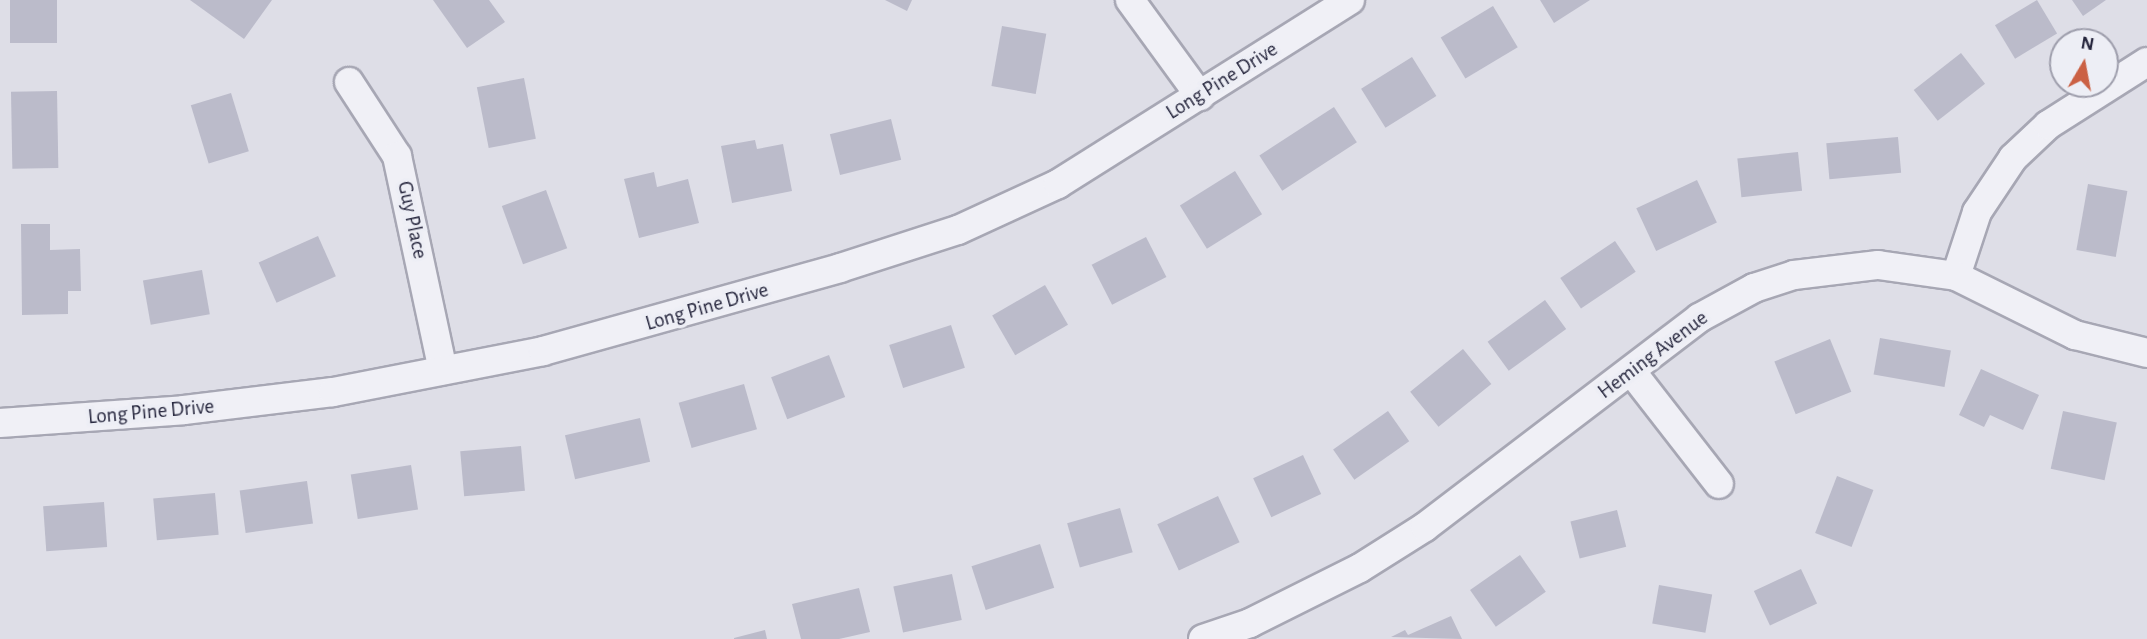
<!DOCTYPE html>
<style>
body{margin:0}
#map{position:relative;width:2147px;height:639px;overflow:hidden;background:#dedee7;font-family:"Alegreya Sans",sans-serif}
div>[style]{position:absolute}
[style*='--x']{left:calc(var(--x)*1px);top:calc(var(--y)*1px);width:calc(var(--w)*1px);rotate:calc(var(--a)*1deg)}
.building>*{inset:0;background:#bbbbca;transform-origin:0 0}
.roads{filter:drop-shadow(2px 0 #a7a7b4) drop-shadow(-2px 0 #a7a7b4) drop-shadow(0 2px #a7a7b4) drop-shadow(0 -2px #a7a7b4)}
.minor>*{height:28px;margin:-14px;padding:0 14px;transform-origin:14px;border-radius:14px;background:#f0f0f6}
span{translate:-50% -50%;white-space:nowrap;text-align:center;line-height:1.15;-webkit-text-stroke:7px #edeef5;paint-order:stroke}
.street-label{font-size:21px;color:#27273e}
.north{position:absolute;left:2049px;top:28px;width:70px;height:70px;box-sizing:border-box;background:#edeef5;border:2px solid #9e9eac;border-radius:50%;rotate:10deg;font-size:19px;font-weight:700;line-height:28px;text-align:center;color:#27273e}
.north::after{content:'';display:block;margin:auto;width:24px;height:32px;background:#cb6144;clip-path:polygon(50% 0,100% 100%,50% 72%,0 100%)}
</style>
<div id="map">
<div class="building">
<div style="left:10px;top:0;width:47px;height:43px"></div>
<div style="clip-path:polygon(190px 0,272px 0,244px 39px)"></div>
<div style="clip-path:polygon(433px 0,489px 0,505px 22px,467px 48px)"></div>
<div style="clip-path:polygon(885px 0,912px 0,907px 11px)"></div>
<div style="clip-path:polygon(1540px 0,1590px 0,1554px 23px)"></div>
<div style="left:2037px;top:0;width:39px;height:49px;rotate:59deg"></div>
<div style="clip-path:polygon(2072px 0,2106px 0,2083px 16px)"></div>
<div style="left:1493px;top:6px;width:48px;height:61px;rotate:59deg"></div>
<div style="left:1002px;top:26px;width:45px;height:61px;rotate:10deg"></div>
<div style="left:1961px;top:53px;width:39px;height:60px;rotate:52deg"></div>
<div style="left:1412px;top:57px;width:46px;height:60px;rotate:58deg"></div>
<div style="left:524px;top:78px;width:62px;height:48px;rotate:79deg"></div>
<div style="left:57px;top:91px;width:77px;height:46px;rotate:89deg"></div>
<div style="left:231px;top:93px;width:61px;height:42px;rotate:73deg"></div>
<div style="left:1334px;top:107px;width:42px;height:89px;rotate:57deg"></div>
<div style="left:891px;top:119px;width:42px;height:63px;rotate:76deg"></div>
<div style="left:1898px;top:137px;width:36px;height:72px;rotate:85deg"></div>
<div style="clip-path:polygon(755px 140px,757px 149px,783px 144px,792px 191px,732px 203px,721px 146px)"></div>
<div style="left:1798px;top:152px;width:39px;height:61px;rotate:84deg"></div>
<div style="left:1235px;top:171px;width:51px;height:65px;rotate:58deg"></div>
<div style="clip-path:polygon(654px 172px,657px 187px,688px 179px,699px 223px,639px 238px,624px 179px)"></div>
<div style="left:1697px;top:180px;width:47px;height:67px;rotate:65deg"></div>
<div style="left:2088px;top:184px;width:40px;height:67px;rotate:10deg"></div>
<div style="left:546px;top:190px;width:62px;height:47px;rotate:70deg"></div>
<div style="clip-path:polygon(21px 224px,50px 224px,50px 250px,80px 249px,81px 291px,68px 291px,68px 314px,22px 315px)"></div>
<div style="left:318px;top:236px;width:44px;height:65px;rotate:66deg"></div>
<div style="left:1146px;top:237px;width:45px;height:61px;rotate:63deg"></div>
<div style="left:1615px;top:241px;width:37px;height:66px;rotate:56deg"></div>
<div style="left:202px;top:270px;width:45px;height:60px;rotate:80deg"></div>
<div style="left:1045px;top:285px;width:46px;height:61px;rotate:60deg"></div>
<div style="left:1545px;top:300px;width:36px;height:71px;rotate:54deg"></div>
<div style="left:951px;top:325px;width:45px;height:65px;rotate:72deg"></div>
<div style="left:1880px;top:338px;width:72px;height:37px;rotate:10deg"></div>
<div style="left:1830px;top:339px;width:57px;height:60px;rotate:68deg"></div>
<div style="left:1463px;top:349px;width:45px;height:68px;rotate:51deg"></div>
<div style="left:829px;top:355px;width:45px;height:62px;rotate:69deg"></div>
<div style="clip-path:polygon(1981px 369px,2039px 395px,2023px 430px,1990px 415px,1984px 427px,1959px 415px)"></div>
<div style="left:744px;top:384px;width:47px;height:68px;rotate:74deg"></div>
<div style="left:1388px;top:411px;width:37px;height:67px;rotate:55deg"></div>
<div style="left:2063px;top:411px;width:55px;height:59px;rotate:12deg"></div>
<div style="left:640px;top:418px;width:45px;height:77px;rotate:77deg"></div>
<div style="left:521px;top:446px;width:45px;height:61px;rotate:85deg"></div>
<div style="left:1303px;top:455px;width:43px;height:55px;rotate:65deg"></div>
<div style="left:411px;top:465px;width:45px;height:61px;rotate:81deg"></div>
<div style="left:1837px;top:476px;width:39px;height:61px;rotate:21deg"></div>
<div style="left:307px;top:481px;width:43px;height:68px;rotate:82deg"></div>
<div style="left:215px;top:493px;width:42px;height:62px;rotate:85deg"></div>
<div style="left:1218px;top:496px;width:51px;height:67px;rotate:65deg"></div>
<div style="left:104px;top:502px;width:45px;height:61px;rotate:86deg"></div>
<div style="left:1120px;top:508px;width:46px;height:55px;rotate:74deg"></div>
<div style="left:1617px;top:510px;width:38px;height:48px;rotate:76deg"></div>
<div style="left:1040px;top:544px;width:46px;height:72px;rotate:72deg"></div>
<div style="left:1520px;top:555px;width:45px;height:61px;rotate:55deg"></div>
<div style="left:1801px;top:569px;width:38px;height:52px;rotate:65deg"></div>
<div style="left:952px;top:574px;width:47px;height:60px;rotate:78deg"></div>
<div style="left:1659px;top:585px;width:54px;height:39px;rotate:10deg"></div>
<div style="clip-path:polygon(859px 588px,870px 632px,839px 639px,801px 639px,792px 604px)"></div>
<div style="clip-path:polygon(1451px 616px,1462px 639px,1391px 637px,1405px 630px,1408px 635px)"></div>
<div style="clip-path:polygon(765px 630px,767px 639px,734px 639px,734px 638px)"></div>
</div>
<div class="roads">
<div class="minor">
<div style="--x:1130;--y:0;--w:119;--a:53.9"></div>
<div style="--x:349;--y:82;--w:88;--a:57"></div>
<div style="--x:397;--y:156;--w:219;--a:77.9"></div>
<div style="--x:1956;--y:276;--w:67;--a:-71.8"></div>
<div style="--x:1977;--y:212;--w:65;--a:-56.3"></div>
<div style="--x:2013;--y:158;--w:48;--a:-43.3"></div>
<div style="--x:2048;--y:125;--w:117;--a:-32.5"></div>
<div style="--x:1631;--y:371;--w:143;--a:52.1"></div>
<div style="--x:0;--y:423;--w:184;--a:-4"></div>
<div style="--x:184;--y:410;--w:150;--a:-6.9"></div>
<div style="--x:333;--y:392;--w:214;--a:-11"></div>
<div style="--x:543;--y:351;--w:308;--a:-15.6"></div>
<div style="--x:840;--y:268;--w:124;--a:-17.9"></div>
<div style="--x:958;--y:230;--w:110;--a:-24.7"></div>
<div style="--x:1058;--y:184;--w:345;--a:-32.2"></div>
<div style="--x:1203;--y:639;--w:50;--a:-18.8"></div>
<div style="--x:1250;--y:623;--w:123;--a:-26.6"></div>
<div style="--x:1360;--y:568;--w:77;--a:-32.2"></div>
<div style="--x:1425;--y:527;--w:345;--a:-37.3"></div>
<div style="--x:1699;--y:318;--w:63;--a:-28.6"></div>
<div style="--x:1754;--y:288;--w:42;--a:-18"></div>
<div style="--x:1794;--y:275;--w:85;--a:-6.8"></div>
<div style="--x:1878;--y:265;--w:79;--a:8"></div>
<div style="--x:1956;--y:276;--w:133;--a:26.4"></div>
<div style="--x:2075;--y:335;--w:74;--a:14"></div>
</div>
</div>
<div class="street-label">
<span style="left:1222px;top:81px;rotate:-32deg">Long Pine Drive</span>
<span style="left:412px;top:220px;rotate:78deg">Guy Place</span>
<span style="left:707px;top:307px;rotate:-16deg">Long Pine Drive</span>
<span style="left:1653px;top:355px;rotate:-37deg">Heming Avenue</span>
<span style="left:151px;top:412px;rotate:-5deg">Long Pine Drive</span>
</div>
<div class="north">N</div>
</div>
